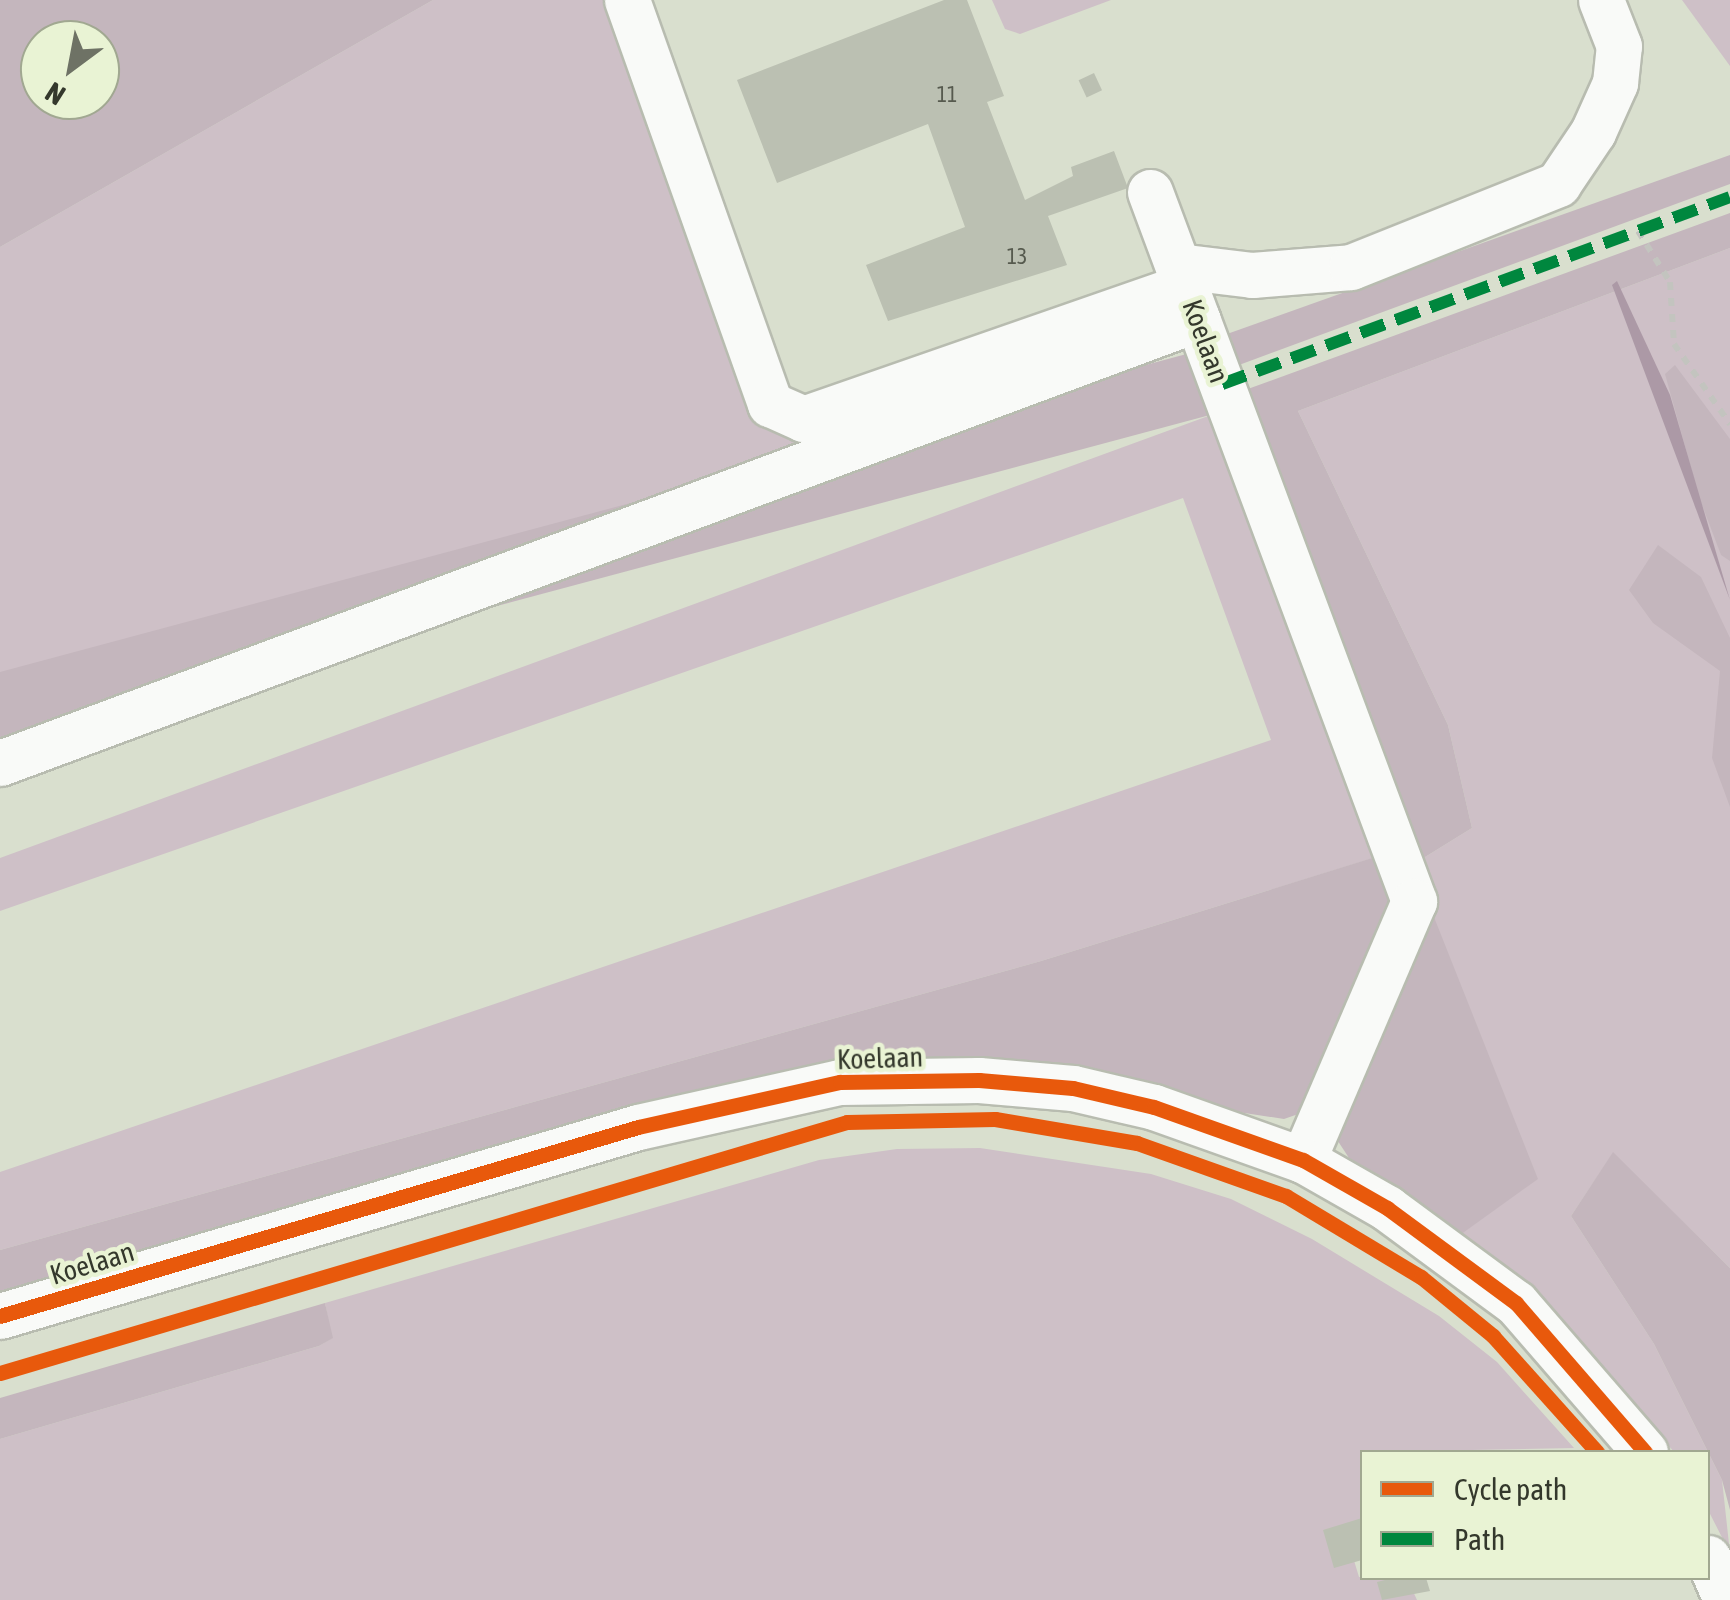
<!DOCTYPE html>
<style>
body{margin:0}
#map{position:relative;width:1730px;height:1600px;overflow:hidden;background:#d9dfce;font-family:"Asap Condensed",sans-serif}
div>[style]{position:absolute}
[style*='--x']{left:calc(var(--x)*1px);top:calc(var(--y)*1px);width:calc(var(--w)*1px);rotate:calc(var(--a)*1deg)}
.green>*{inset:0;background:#cec0c7}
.forest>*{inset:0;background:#c4b6bd;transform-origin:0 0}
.water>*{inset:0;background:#ac99a6}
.building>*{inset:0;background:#bbc0b2;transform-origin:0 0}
.path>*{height:6px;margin-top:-3px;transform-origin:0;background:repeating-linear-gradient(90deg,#c3c4bf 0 8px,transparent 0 16px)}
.roads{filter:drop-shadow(2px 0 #b8bcb0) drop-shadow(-2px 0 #b8bcb0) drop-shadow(0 2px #b8bcb0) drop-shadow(0 -2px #b8bcb0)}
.minor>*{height:45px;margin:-22.5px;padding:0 22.5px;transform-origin:22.5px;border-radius:22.5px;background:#f9faf8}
.quiet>*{height:12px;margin-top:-6px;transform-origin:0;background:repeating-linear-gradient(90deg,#00873e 0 25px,transparent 0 37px)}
.cycleway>*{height:15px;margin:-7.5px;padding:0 7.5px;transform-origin:7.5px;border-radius:7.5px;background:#e8590c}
span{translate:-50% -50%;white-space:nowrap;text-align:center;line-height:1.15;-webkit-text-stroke:9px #e9f3d4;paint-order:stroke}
.number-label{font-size:22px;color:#565a4e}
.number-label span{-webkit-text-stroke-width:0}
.street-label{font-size:28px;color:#34382c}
.legend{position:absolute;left:1360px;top:1450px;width:350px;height:130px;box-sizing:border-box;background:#e9f3d4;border:2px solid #a1a891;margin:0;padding:12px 18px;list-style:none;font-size:30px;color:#34382c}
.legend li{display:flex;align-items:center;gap:20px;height:50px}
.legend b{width:50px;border:2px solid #a1a891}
.north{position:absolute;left:20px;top:20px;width:100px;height:100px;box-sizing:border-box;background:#e9f3d4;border:2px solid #a1a891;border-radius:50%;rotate:212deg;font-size:28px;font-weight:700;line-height:40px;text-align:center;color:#34382c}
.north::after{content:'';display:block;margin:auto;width:35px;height:45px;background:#6e7265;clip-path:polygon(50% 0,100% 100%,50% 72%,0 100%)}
</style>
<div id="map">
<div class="green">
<div style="clip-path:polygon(433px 0,641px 0,798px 444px,0 736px,0 247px)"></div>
<div style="clip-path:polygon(992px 0,1111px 0,1020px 34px,1005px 29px)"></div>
<div style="clip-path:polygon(1682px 0,1730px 0,1730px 66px)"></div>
<div style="clip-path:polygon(1730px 248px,1730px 1268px,1613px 1153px,1571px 1216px,1654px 1344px,1722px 1480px,1730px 1553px,1708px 1510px,1708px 1452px,1674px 1452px,1587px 1348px,1460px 1235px,1428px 902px,1417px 862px,1472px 828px,1448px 725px,1298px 411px)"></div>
<div style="clip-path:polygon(1211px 415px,1386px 854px,1041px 961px,0 1250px,0 1172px,1271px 740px,1183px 498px,0 911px,0 858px)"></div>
<div style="clip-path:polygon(980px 1148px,1151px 1174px,1231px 1199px,1312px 1239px,1439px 1316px,1497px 1362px,1574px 1448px,1362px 1452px,1362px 1539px,1349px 1544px,1359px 1577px,1407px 1578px,1417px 1600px,0 1600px,0 1439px,319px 1346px,332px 1338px,325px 1303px,819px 1160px,897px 1149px)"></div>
</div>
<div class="forest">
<div style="clip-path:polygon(evenodd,0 0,433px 0,0 247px,0 0,40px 40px,100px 40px,100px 100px,40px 100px,40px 40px)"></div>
<div style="clip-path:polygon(1730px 155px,1730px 184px,1239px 365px,1227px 334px)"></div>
<div style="clip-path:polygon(1730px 213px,1730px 248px,1298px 411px,1448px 725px,1472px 828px,1417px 862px,1245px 390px)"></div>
<div style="left:1194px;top:352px;width:65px;height:1274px;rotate:75deg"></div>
<div style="clip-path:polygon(1675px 365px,1730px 439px,1730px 561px,1721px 555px,1699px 497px,1665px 374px)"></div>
<div style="clip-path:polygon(1658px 545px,1701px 577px,1730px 638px,1730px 807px,1712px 758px,1720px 671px,1653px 623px,1629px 590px)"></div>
<div style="clip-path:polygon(1385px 854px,1399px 893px,1304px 1112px,1284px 1119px,953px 1068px,0 1301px,0 1250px,1041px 961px)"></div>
<div style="clip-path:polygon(1428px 902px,1538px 1179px,1460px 1235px,1349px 1158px,1332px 1132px)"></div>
<div style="clip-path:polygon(1613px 1152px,1730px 1268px,1730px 1510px,1722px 1480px,1654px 1344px,1571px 1216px)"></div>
<div style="clip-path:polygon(325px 1303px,333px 1338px,319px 1346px,0 1439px,0 1398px)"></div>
</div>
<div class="water">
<div style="clip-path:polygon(1617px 281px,1670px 395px,1730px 600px,1612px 285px)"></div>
</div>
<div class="building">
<div style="clip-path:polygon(944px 0,967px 0,1004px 96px,987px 102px,1025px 200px,1073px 176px,1071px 167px,1114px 151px,1128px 188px,1048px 216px,1067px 265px,888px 321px,866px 265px,965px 227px,928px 124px,777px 183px,737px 80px)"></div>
<div style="left:1094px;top:73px;width:19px;height:17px;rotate:65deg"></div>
<div style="clip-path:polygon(1362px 1518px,1362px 1560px,1334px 1568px,1323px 1530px)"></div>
<div style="clip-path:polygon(1393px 1578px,1426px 1578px,1430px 1591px,1382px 1600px,1377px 1582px)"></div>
</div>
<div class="path">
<div style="--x:1638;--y:231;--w:60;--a:57.9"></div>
<div style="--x:1670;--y:282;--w:62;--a:86.3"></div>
<div style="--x:1674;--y:344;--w:98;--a:55"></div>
</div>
<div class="roads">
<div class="minor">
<div style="--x:627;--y:0;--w:429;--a:70.5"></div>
<div style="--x:770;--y:404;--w:36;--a:24"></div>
<div style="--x:803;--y:419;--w:404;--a:-19.2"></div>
<div style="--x:1150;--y:192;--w:757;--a:69.58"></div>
<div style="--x:1414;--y:901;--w:282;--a:113.2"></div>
<div style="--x:1178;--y:266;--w:75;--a:6.9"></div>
<div style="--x:1252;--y:275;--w:99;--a:-4.6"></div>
<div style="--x:1351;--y:267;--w:223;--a:-21.8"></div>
<div style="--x:1558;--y:184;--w:63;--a:-56.1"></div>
<div style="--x:1593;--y:132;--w:54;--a:-65.8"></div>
<div style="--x:1615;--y:83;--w:37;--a:-84"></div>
<div style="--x:1619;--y:46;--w:49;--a:-111.4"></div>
<div style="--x:0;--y:763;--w:1277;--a:-20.35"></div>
<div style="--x:0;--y:1316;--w:665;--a:-16.5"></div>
<div style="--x:638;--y:1127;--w:207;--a:-12.6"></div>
<div style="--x:840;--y:1082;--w:139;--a:-0.8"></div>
<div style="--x:979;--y:1080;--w:94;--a:4.9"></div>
<div style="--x:1073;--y:1088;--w:83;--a:13.2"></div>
<div style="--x:1154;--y:1107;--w:158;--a:19.6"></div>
<div style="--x:1303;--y:1160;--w:97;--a:29.7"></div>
<div style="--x:1387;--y:1208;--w:160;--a:36.4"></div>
<div style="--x:1516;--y:1303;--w:197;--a:49.1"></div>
<div style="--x:1708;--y:1558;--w:46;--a:66.8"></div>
</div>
</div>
<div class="quiet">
<div style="--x:1222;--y:384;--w:541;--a:-20.21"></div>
</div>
<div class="cycleway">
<div style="--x:0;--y:1316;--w:665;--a:-16.5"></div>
<div style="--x:638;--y:1127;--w:207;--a:-12.6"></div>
<div style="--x:840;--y:1082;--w:139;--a:-0.8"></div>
<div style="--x:979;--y:1080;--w:94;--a:4.9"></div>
<div style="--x:1073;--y:1088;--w:83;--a:13.2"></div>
<div style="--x:1154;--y:1107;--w:158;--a:19.6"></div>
<div style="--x:1303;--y:1160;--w:97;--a:29.7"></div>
<div style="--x:1387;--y:1208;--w:160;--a:36.4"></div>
<div style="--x:1516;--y:1303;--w:197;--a:49.1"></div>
<div style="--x:0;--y:1373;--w:883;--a:-16.51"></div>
<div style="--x:847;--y:1122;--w:148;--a:-1.2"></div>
<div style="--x:995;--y:1119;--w:144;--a:9.6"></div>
<div style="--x:1137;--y:1143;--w:158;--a:19.6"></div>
<div style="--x:1286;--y:1196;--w:157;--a:31"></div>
<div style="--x:1421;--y:1277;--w:93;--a:39.3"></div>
<div style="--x:1493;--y:1336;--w:156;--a:48.1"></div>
</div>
<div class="number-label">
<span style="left:947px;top:95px">11</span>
<span style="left:1017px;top:257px">13</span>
</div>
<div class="street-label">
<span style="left:1206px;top:341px;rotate:70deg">Koelaan</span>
<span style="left:880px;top:1058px;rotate:-2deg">Koelaan</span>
<span style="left:92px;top:1263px;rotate:-17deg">Koelaan</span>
</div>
<ul class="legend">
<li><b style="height:12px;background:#e8590c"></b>Cycle path</li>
<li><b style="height:12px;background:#00873e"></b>Path</li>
</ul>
<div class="north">N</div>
</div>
